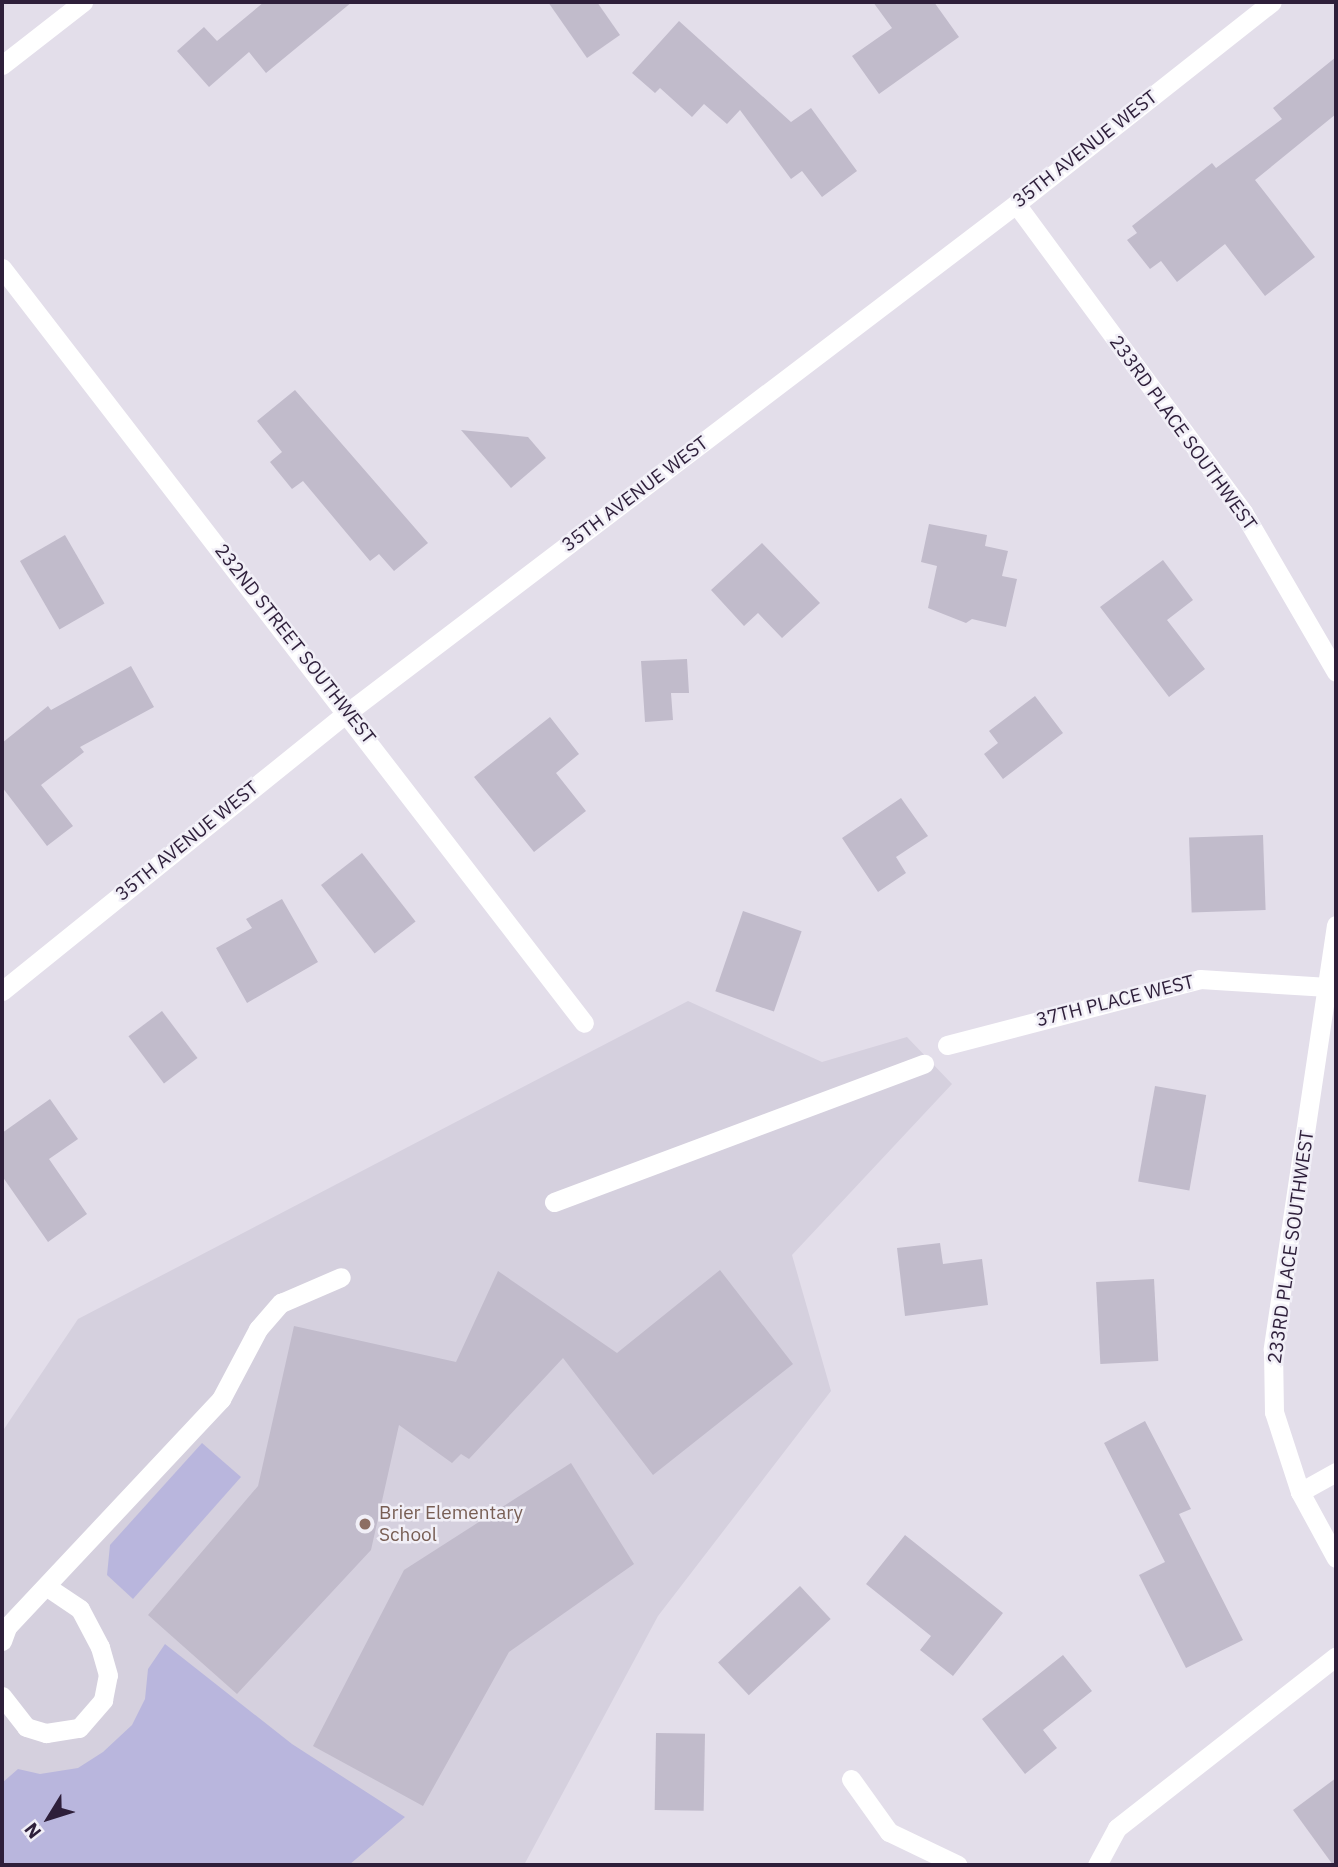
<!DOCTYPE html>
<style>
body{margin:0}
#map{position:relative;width:1338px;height:1867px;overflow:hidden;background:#e3deea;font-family:"IBM Plex Sans",sans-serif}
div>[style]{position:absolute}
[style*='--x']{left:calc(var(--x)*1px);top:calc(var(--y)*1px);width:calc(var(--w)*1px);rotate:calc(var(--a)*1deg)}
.built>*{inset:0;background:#d5d0de}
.green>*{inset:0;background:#b9b6dd}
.building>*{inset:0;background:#c1bbcb;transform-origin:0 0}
.service>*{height:19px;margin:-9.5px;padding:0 9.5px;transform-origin:9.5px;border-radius:9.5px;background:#fff}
.minor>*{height:19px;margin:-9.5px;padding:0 9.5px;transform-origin:9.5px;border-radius:9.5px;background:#fff}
.dots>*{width:19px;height:19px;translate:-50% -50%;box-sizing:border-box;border:4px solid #f1eff7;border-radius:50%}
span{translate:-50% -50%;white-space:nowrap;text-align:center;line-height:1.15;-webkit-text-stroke:5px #f1eff7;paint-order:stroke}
.street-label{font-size:19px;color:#2e1f3a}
.education-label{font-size:19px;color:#785e54}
.left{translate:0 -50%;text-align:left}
.frame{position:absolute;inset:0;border:4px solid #2e1f3a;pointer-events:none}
.north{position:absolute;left:14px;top:1783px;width:70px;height:70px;-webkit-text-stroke:5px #f1eff7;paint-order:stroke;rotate:232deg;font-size:19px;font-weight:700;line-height:28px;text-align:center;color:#2e1f3a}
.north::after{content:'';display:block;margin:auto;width:24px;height:32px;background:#2e1f3a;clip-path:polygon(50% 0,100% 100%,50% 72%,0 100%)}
</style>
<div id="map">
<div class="built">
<div style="clip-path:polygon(688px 1001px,822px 1062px,907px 1037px,952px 1084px,792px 1255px,831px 1391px,658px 1616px,524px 1865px,2px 1865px,2px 1432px,78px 1319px)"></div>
</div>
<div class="green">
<div style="clip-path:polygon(202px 1443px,241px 1477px,133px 1599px,107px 1575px,110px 1545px)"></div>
<div style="clip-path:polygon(165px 1644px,292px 1744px,405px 1817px,349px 1865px,2px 1865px,2px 1783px,18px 1769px,40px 1774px,78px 1768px,103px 1752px,132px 1725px,145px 1699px,148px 1669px)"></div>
</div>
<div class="building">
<div style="clip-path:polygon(264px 2px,352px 2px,266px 73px,249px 52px,209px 87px,177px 51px,204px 27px,217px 41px)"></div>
<div style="clip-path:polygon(548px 2px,597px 2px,620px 35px,587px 58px)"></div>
<div style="clip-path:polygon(873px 2px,934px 2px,959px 37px,879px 94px,852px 56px,892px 28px)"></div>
<div style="clip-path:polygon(679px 21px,791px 122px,811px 108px,857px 171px,822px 197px,802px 171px,791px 179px,740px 110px,727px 124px,704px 104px,692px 117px,660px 88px,655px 93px,632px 73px)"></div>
<div style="clip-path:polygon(1336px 57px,1336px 114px,1255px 180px,1315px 257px,1265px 296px,1225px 244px,1177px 282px,1161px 261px,1150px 269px,1127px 240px,1137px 233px,1132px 226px,1212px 163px,1216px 168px,1282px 119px,1273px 108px)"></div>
<div style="clip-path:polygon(295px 390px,428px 543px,394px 571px,379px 554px,370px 561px,303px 481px,292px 489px,270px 462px,282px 452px,257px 421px)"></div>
<div style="clip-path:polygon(461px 430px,528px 437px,546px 458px,511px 488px)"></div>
<div style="clip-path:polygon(929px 524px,987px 535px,985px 546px,1008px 551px,1002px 576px,1017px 579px,1006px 627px,972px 619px,966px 623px,928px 608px,937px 566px,921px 562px)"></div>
<div style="left:65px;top:535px;width:79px;height:52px;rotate:60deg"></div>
<div style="clip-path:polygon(762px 543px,820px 603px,782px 638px,758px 613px,744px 626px,711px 590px)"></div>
<div style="clip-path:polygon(1163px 560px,1193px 600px,1167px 620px,1205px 669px,1169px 697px,1100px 607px)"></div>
<div style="clip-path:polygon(687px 659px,689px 693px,671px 693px,673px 720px,645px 722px,641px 661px)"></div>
<div style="clip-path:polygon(131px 666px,154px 707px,80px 747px,84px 752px,41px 785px,73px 826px,47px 846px,2px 787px,2px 743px,48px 706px,51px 710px)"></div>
<div style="clip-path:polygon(1035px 696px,1063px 733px,1003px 779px,984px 754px,998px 743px,989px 731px)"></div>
<div style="clip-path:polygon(550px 717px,579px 754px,556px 773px,586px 811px,534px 852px,474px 777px)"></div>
<div style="clip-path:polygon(901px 798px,928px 836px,896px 857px,906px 873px,878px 892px,842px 838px)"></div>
<div style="left:1263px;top:835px;width:75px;height:74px;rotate:88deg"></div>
<div style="left:362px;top:853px;width:87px;height:52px;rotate:52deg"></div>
<div style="clip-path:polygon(282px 899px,318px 962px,247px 1003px,216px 948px,252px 928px,246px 919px)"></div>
<div style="left:743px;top:911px;width:62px;height:85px;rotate:19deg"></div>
<div style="left:162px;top:1011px;width:59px;height:42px;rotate:53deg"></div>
<div style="left:1155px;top:1086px;width:52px;height:97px;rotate:10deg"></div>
<div style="clip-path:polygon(50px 1099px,78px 1139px,49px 1159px,87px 1214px,48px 1242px,2px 1176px,2px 1133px)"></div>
<div style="clip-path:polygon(940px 1243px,943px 1264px,982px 1259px,988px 1305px,905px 1316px,897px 1248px)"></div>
<div style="clip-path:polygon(720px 1270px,793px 1364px,653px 1475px,563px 1358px,469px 1459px,461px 1454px,452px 1463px,399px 1425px,371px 1550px,237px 1694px,148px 1615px,258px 1486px,294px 1326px,456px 1362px,498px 1271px,617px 1353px)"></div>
<div style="left:1154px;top:1279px;width:82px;height:58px;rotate:87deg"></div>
<div style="clip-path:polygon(1145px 1421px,1191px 1509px,1179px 1514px,1243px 1640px,1186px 1668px,1139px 1575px,1165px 1562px,1104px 1443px)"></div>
<div style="clip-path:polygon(571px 1463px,634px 1564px,509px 1652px,423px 1806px,313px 1746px,404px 1570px)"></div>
<div style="clip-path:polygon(905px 1535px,1003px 1613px,953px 1676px,920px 1650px,931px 1636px,866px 1584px)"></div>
<div style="left:800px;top:1586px;width:45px;height:112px;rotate:47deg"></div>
<div style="clip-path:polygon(1063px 1655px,1092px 1691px,1043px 1730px,1057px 1748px,1025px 1774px,982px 1719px)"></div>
<div style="left:656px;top:1733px;width:49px;height:77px;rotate:1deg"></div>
<div style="clip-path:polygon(1336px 1778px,1336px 1865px,1333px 1865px,1293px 1810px)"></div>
</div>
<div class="service">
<div style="--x:554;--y:1202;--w:395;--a:-20.5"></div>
<div style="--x:2;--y:1641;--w:15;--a:-70"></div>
<div style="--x:7;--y:1627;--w:313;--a:-46.8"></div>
<div style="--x:221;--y:1399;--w:79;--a:-62.1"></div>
<div style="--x:258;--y:1329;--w:35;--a:-49"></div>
<div style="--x:281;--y:1303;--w:65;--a:-23.4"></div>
<div style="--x:2;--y:1696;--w:39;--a:52"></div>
<div style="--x:26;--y:1727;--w:21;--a:17"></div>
<div style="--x:46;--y:1733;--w:33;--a:-9"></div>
<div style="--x:79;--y:1728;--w:37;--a:-49"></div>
<div style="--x:103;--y:1700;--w:25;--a:-79"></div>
<div style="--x:108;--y:1675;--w:29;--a:-106"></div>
<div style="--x:100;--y:1647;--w:43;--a:-117.8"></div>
<div style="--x:80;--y:1609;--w:37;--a:-146"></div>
</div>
<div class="minor">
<div style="--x:2;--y:65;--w:103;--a:-37.9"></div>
<div style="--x:1016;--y:204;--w:383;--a:53.6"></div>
<div style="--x:1243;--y:512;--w:185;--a:59.8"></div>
<div style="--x:2;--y:268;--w:953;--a:52.37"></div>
<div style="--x:1336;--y:925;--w:429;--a:98.5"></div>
<div style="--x:1273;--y:1349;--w:63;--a:89.1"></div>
<div style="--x:1274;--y:1412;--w:84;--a:72"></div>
<div style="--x:1300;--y:1492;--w:75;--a:61.4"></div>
<div style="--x:2;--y:991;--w:444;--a:-38.9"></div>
<div style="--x:348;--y:712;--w:839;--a:-37.25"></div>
<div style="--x:1016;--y:204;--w:326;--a:-38.3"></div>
<div style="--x:947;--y:1045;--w:261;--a:-14.6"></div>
<div style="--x:1200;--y:979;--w:128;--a:3.6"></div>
<div style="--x:1300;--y:1492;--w:41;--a:-29.1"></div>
<div style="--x:851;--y:1779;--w:65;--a:54.4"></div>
<div style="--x:889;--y:1832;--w:76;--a:25.6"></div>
<div style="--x:1097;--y:1865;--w:42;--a:-61.6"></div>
<div style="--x:1117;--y:1828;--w:278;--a:-38.1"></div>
</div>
<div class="dots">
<div style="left:365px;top:1524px;background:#8d6e63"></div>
</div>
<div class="street-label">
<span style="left:1085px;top:149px;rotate:-38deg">35TH AVENUE WEST</span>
<span style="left:1183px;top:433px;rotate:54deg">233RD PLACE SOUTHWEST</span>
<span style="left:635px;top:494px;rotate:-37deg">35TH AVENUE WEST</span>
<span style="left:295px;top:644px;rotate:52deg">232ND STREET SOUTHWEST</span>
<span style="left:187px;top:841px;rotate:-39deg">35TH AVENUE WEST</span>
<span style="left:1115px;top:1001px;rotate:-14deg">37TH PLACE WEST</span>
<span style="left:1291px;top:1247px;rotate:-82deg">233RD PLACE SOUTHWEST</span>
</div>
<div class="education-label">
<span class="left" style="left:379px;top:1524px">Brier Elementary<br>School</span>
</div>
<div class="frame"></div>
<div class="north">N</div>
</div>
